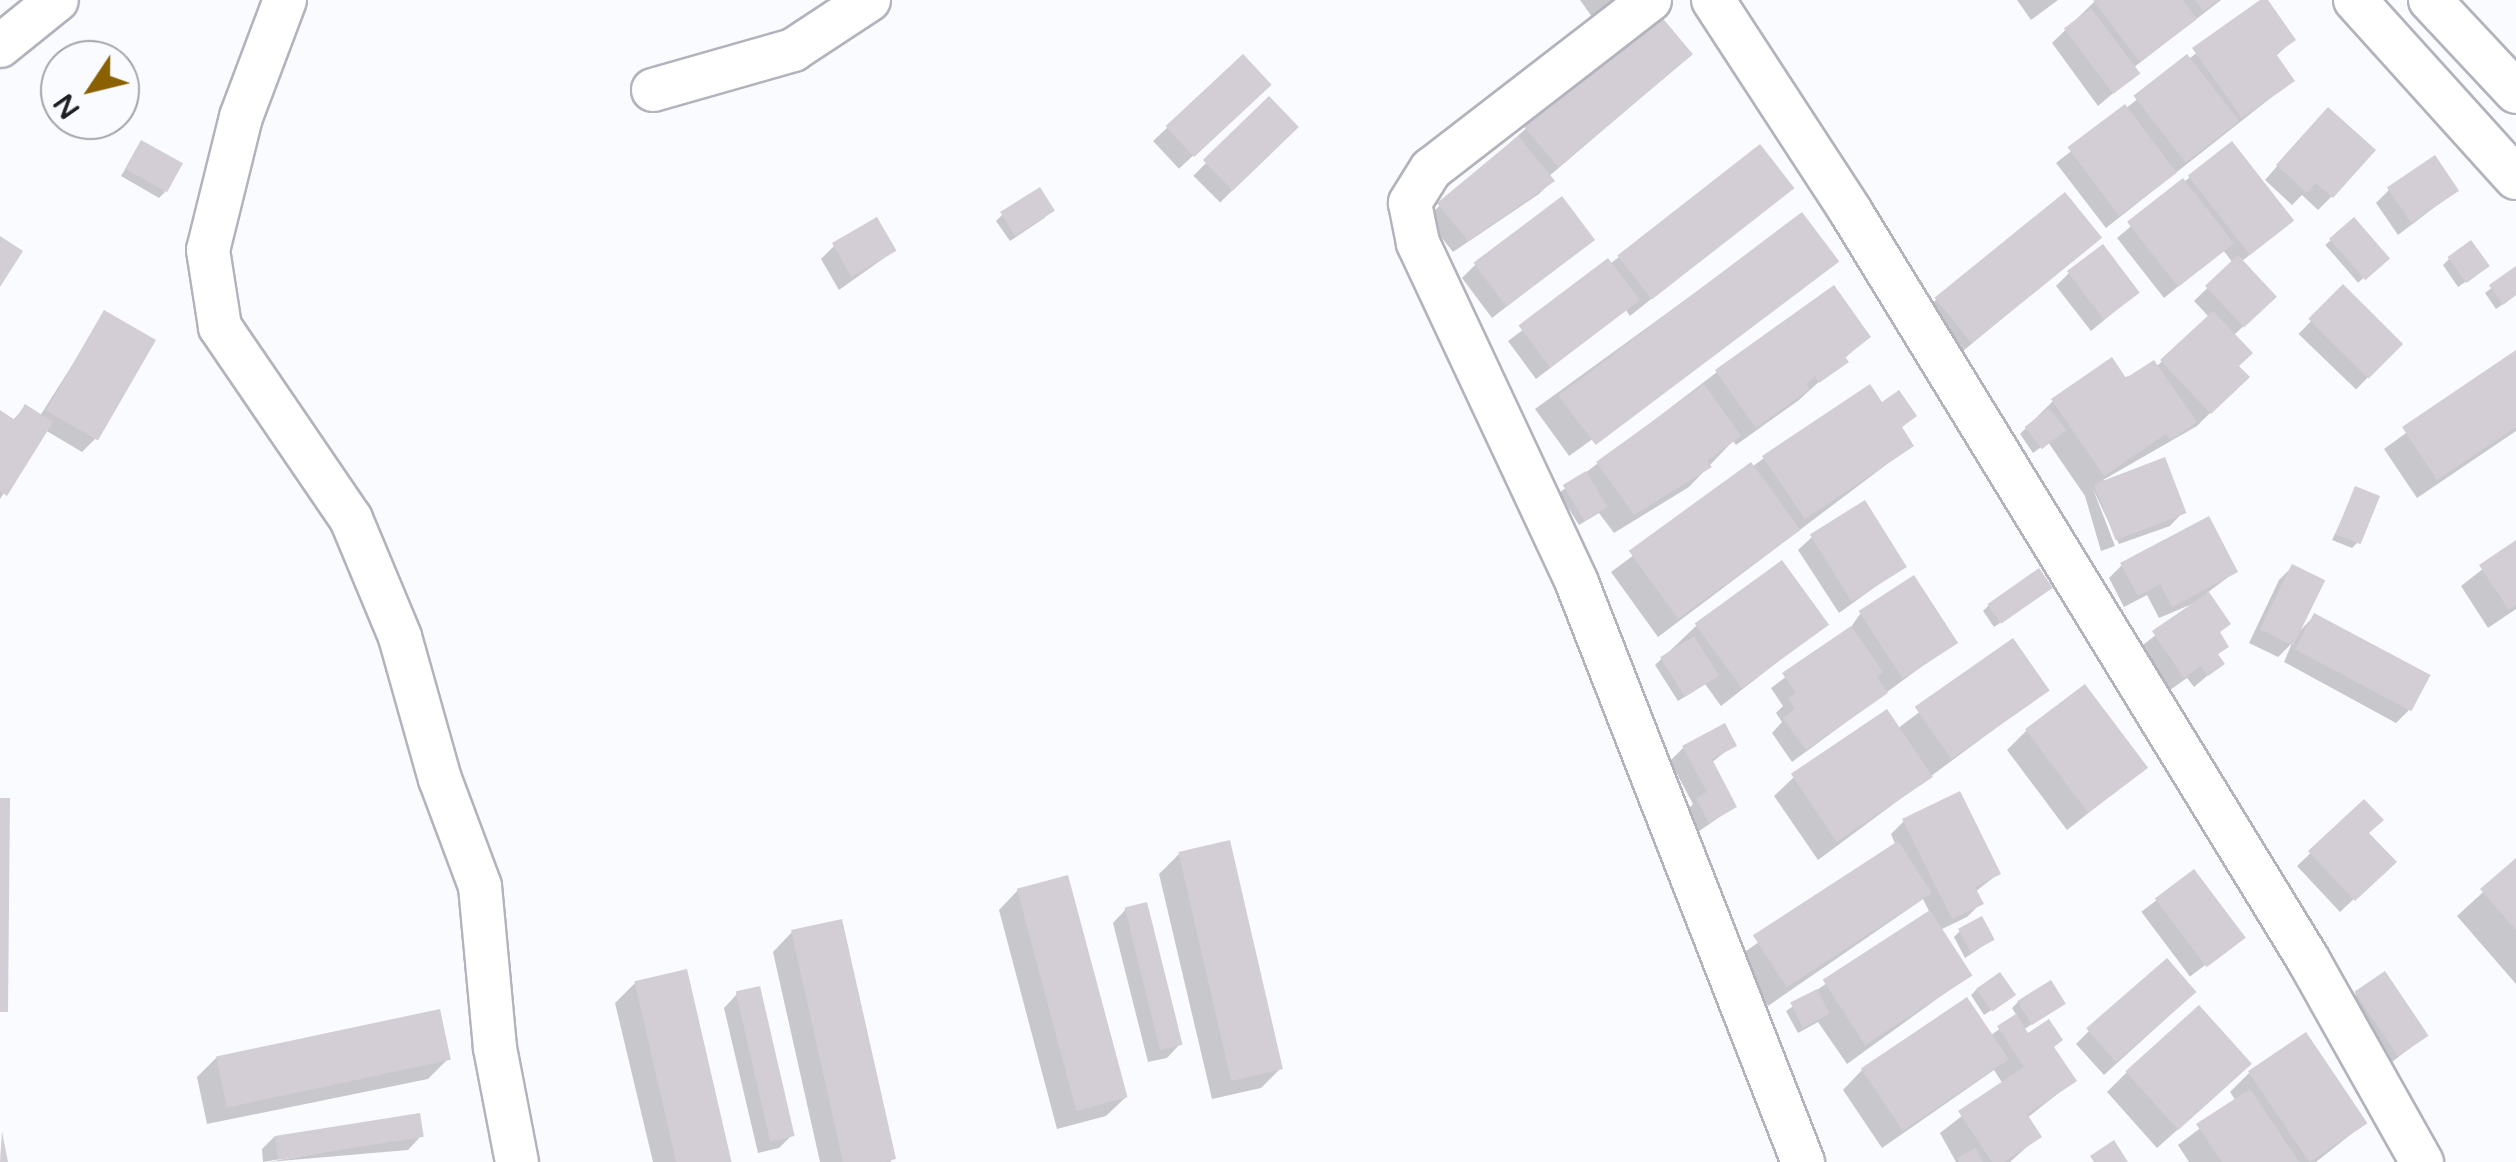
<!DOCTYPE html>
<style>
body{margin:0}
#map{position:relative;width:2516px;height:1162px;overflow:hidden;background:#fafbff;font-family:"Varela Round",sans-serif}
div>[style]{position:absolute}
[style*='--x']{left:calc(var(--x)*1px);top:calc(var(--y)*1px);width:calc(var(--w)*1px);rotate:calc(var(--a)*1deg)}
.shadow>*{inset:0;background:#0003;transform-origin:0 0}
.building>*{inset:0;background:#d3cdd6;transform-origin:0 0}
.roads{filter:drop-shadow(2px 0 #b2b3bd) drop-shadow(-2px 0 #b2b3bd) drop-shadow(0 2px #b2b3bd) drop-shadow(0 -2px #b2b3bd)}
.minor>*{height:42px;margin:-21px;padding:0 21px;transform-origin:21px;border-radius:21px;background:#fff}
span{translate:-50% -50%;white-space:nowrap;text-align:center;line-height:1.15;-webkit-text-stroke:9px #fafbff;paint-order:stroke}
.north{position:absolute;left:40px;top:40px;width:100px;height:100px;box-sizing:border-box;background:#fafbff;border:2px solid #a3a4a8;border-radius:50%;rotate:235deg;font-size:28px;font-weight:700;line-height:40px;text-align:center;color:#202125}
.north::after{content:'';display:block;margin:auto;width:35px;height:45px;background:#8a6000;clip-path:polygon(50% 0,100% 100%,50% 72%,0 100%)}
</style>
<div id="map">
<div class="shadow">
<div style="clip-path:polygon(1580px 0,1627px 0,1597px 24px)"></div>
<div style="clip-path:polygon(2017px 0,2058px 0,2031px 20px)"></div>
<div style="clip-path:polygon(2221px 0,2133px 68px,2137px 73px,2098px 106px,2052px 43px,2096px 0)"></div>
<div style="clip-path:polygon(2264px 0,2293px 40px,2275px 57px,2292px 81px,2106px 228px,2056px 163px)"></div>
<div style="clip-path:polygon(1655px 13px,1670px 73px,1548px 177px,1552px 181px,1539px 194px,1453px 252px,1426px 218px)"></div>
<div style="left:1243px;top:57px;width:38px;height:123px;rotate:47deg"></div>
<div style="left:1269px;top:100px;width:38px;height:107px;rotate:45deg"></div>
<div style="clip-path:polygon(2315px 123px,2332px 196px,2318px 210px,2302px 195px,2292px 205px,2265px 180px)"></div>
<div style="clip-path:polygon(141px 143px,165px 192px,159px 198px,121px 176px)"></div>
<div style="clip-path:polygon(2190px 177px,2291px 221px,2241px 262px,2274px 297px,2233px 336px,2236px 366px,2246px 377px,2197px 426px,2103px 480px,2183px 512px,2170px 526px,2119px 544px,2093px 489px,2115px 546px,2101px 551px,2085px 496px,2048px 442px,2033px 453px,2020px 434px,2053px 401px,2156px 367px,2209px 317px,2194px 301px,2233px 263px,2223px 250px,2164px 298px,2117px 238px)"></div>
<div style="clip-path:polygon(1791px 187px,1630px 316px,1626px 310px,1536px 379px,1508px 341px,1619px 257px)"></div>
<div style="clip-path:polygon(2389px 190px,2456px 191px,2398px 235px,2376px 203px)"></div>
<div style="clip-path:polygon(1002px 215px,1046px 217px,1010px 241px,996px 221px)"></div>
<div style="left:1802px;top:215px;width:58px;height:330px;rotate:54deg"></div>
<div style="left:2354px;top:220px;width:50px;height:38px;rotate:49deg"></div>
<div style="clip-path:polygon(2099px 238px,1951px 361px,1917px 319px,1936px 300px)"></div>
<div style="clip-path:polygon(1592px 240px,1492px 318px,1462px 278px,1475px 265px)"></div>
<div style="clip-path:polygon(834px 246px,894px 251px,839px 290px,821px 259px)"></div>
<div style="clip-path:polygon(2449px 259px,2480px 272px,2458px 287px,2443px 265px)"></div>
<div style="clip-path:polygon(2516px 269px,2516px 295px,2496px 309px,2485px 293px)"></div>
<div style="clip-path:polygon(2069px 273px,2137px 293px,2091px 331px,2056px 286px)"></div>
<div style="left:2343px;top:288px;width:80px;height:64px;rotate:44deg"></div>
<div style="clip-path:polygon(105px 313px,95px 439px,82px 452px,45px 430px,0 499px,0 413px,12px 421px,25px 407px,40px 416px)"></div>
<div style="clip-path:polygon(1868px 337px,1799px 400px,1736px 445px,1733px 441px,1689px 487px,1614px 533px,1599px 513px,1579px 525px,1559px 493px,1717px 372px)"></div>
<div style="clip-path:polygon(2516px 353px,2516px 431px,2417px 498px,2384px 449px)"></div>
<div style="clip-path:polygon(1881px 405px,1914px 416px,1900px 429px,1911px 446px,1658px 637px,1611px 572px,1764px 458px)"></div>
<div style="clip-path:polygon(2356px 489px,2358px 542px,2352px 548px,2332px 540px)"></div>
<div style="clip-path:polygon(1812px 537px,1904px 566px,1839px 613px,1798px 550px)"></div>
<div style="clip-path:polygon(2516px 543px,2516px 609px,2488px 628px,2461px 586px)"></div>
<div style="clip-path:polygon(2122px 565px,2235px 572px,2207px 593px,2228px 624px,2218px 634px,2226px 646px,2216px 656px,2221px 664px,2194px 687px,2187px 678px,2170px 690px,2140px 647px,2204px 599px,2159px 618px,2147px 595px,2124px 607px,2109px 578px)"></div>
<div style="clip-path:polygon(2292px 567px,2298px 633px,2314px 616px,2409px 710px,2396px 723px,2284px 662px,2292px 643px,2278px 657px,2249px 643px,2279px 580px)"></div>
<div style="clip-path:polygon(2043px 593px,1994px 627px,1983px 611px,1989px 605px)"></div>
<div style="clip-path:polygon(1860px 614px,1955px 642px,1792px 762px,1772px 733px,1782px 722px,1776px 713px,1783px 706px,1771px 688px,1849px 630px)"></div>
<div style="clip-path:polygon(1826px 624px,1721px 706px,1705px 684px,1678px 701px,1655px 665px,1696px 626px)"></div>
<div style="clip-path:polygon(2012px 642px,2047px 690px,1818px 860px,1774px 796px,1794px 777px,1897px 729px)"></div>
<div style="clip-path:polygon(2027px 730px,2145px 768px,2067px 830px,2007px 750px)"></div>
<div style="clip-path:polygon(1734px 745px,1711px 763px,1734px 807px,1695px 834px,1684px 814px,1693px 804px,1670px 761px,1683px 748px)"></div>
<div style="clip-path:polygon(2364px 802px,2366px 834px,2393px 862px,2340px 912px,2297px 866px)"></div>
<div style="clip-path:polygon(1904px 821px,1998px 874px,1975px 892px,1981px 903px,1967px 917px,1940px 930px,1970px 975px,1847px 1064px,1818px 1022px,1798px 1033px,1786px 1011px,1930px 913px,1923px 899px,1768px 1006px,1736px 958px,1896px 846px,1891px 834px)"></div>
<div style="clip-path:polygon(1179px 854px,1281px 1068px,1261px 1088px,1212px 1099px,1159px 874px)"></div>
<div style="clip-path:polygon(2516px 862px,2516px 984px,2457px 916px)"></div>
<div style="left:2194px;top:872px;width:81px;height:66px;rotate:53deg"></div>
<div style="clip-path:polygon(1018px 890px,1126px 1097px,1106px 1116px,1057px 1129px,999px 910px)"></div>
<div style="clip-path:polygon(1126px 909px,1180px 1044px,1167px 1058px,1148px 1062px,1113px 923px)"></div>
<div style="clip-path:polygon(1960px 931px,1992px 940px,1965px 958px,1954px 937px)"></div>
<div style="clip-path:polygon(792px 932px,893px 1158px,890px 1162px,820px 1162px,773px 952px)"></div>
<div style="clip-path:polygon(635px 983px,729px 1162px,653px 1162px,615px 1003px)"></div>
<div style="clip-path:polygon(1977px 989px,2007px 1000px,1984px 1015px,1971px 995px)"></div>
<div style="clip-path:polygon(737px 994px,792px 1135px,779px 1148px,758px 1153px,724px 1008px)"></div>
<div style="clip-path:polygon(2356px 994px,2426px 1036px,2384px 1068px,2343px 1007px)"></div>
<div style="clip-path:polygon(2018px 1002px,2063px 1004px,2023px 1030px,2052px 1048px,2074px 1081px,2027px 1118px,2039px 1136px,2010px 1162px,1956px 1162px,1940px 1133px,2003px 1084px,1994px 1070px,1882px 1148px,1843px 1090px,1862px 1070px,1990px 1036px,2017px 1016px,2012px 1008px)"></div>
<div style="clip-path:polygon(2181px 1005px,2104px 1075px,2076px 1044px,2089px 1031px)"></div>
<div style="clip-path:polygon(217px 1057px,448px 1059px,428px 1079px,207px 1124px,197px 1077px)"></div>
<div style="clip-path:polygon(2127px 1072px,2229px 1084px,2157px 1148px,2107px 1092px)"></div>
<div style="clip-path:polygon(2249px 1073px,2364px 1124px,2316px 1162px,2189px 1162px,2178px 1145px,2236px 1101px,2230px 1092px)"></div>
<div style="clip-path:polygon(275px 1136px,421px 1136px,408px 1150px,268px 1162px,410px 1137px,263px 1162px,262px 1149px)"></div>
</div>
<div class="building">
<div style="clip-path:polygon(2093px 0,2183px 0,2197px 19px,2140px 62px)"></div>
<div style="clip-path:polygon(2195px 0,2219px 0,2203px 11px)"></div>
<div style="clip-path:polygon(2260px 0,2268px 0,2296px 40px,2276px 54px,2295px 81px,2242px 118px,2192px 48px)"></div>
<div style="left:2091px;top:8px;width:82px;height:34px;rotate:53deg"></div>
<div style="left:1655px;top:9px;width:59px;height:176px;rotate:50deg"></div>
<div style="left:1243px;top:54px;width:42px;height:106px;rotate:47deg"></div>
<div style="left:2187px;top:54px;width:85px;height:68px;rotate:52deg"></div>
<div style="left:1269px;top:96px;width:43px;height:92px;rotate:46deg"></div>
<div style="left:2125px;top:104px;width:86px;height:72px;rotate:53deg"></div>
<div style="clip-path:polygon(2328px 107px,2376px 150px,2333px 198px,2316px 183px,2307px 193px,2276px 165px)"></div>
<div style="clip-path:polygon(1518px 136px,1555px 181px,1468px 241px,1437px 203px)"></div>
<div style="left:141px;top:140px;width:48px;height:33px;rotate:29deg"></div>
<div style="left:2232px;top:141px;width:101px;height:56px;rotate:52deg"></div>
<div style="left:1760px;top:144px;width:56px;height:181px;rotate:52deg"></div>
<div style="left:2435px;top:155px;width:43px;height:58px;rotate:56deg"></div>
<div style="left:2183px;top:178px;width:83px;height:71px;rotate:52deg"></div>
<div style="left:1040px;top:187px;width:28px;height:47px;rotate:58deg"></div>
<div style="left:2065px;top:192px;width:59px;height:168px;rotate:51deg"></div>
<div style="left:1562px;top:196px;width:55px;height:111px;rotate:53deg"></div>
<div style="left:1802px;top:212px;width:62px;height:305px;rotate:53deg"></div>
<div style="left:877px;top:217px;width:39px;height:52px;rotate:60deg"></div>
<div style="left:2354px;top:217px;width:55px;height:33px;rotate:49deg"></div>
<div style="clip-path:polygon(0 236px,23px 251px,0 287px)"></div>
<div style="left:2471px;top:240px;width:32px;height:29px;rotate:54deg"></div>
<div style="left:2103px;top:244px;width:61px;height:45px;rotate:53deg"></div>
<div style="left:2238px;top:255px;width:57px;height:45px;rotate:47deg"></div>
<div style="left:1608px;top:258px;width:53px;height:112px;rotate:53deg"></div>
<div style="clip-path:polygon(2516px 266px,2516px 295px,2503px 305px,2489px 285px)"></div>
<div style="left:2343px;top:284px;width:85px;height:49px;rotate:45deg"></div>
<div style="clip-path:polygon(1834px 285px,1871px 337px,1845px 357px,1849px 362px,1819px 383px,1815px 376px,1806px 384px,1810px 389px,1756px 428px,1715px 370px)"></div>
<div style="left:104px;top:310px;width:60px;height:116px;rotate:30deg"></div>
<div style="clip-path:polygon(2213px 311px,2253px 353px,2239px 366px,2250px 377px,2211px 414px,2160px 360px)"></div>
<div style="clip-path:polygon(2516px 350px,2516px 427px,2437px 480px,2402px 427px)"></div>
<div style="clip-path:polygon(2112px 357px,2126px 378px,2154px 360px,2197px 422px,2171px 440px,2166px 434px,2104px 476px,2051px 399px)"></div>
<div style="clip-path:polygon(1704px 384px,1741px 436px,1707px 461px,1712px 467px,1634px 515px,1596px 462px)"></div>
<div style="clip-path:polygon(1870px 384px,1882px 402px,1899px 390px,1917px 416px,1902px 427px,1914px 446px,1805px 519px,1762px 456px)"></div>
<div style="clip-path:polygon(25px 404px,53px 422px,7px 496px,0 491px,0 410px,15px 420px)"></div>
<div style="left:2049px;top:408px;width:28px;height:31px;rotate:52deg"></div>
<div style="left:2165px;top:457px;width:60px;height:76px;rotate:69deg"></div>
<div style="left:1751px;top:462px;width:84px;height:151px;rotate:54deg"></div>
<div style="left:1586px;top:471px;width:42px;height:27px;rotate:59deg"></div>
<div style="left:2355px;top:486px;width:27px;height:52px;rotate:22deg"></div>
<div style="left:1865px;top:500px;width:79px;height:65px;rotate:58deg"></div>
<div style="clip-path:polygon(2209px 516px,2238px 572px,2172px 607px,2160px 584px,2138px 596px,2120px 563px)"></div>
<div style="clip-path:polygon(2516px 540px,2516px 605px,2509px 610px,2479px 565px)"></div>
<div style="left:1782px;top:560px;width:80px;height:108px;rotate:54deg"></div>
<div style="left:2292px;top:564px;width:37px;height:73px;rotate:26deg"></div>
<div style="left:2039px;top:568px;width:24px;height:63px;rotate:55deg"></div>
<div style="left:1914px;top:575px;width:81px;height:66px;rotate:57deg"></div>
<div style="clip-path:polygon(2209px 592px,2231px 624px,2220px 632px,2229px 647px,2218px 654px,2225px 664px,2208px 676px,2201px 666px,2184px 678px,2152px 631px)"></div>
<div style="left:2314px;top:613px;width:132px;height:41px;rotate:28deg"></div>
<div style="clip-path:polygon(1851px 626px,1883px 672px,1877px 677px,1888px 693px,1806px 750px,1783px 718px,1795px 709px,1788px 698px,1796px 693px,1782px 673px)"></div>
<div style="left:1694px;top:636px;width:47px;height:40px;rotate:58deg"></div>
<div style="left:2013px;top:638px;width:64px;height:120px;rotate:55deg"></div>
<div style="left:2085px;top:684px;width:105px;height:75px;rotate:53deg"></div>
<div style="left:1887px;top:709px;width:82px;height:116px;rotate:56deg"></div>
<div style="clip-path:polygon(1725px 723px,1737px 746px,1712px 759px,1737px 807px,1709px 823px,1696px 798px,1707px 792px,1682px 746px)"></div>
<div style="clip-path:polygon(1960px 791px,2001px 874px,1975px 887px,1984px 904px,1952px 919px,1902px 819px)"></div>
<div style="clip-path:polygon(0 798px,10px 798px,8px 1012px,0 1012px)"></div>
<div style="clip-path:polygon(2364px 799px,2384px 820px,2369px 833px,2397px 862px,2355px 901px,2308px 851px)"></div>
<div style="left:1230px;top:840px;width:235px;height:53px;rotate:77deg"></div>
<div style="left:1898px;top:841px;width:62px;height:173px;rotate:57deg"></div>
<div style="clip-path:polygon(2516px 858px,2516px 930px,2480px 889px)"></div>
<div style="left:2194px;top:869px;width:86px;height:49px;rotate:53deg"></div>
<div style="left:1068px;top:875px;width:230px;height:53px;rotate:75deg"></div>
<div style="left:1147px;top:902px;width:147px;height:23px;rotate:76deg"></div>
<div style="left:1930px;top:910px;width:78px;height:128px;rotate:57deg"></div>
<div style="left:1982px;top:916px;width:27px;height:27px;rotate:62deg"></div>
<div style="clip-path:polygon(842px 919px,896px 1159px,884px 1162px,843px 1162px,791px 930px)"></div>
<div style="left:2167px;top:958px;width:45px;height:107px;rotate:49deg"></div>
<div style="left:687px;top:969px;width:198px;height:54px;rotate:77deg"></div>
<div style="left:2385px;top:971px;width:78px;height:37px;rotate:56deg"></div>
<div style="left:2000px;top:972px;width:28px;height:29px;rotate:55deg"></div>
<div style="left:2051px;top:980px;width:28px;height:40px;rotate:58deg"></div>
<div style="left:760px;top:986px;width:154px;height:25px;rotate:77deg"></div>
<div style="left:1817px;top:989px;width:28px;height:30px;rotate:63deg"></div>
<div style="left:1967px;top:997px;width:75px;height:128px;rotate:56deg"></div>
<div style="left:2199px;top:1005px;width:79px;height:99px;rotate:48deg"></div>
<div style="left:440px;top:1009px;width:52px;height:229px;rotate:78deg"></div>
<div style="clip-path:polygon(2016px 1014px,2028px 1033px,2049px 1019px,2063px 1040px,2054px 1047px,2077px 1081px,2027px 1114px,2042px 1137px,2004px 1162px,1992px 1162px,1958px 1111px,2024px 1067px,1997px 1026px)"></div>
<div style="left:2306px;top:1032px;width:110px;height:70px;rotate:56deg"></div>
<div style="clip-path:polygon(2250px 1089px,2299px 1162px,2222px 1162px,2196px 1124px)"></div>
<div style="left:420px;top:1113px;width:24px;height:147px;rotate:81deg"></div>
<div style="clip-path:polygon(2px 1131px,8px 1162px,0 1162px)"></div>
<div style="clip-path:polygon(2114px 1140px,2128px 1162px,2094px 1162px,2090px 1156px)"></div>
<div style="clip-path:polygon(1976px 1148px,1983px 1162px,1959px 1162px,1957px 1158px)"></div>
</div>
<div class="roads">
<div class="minor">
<div style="--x:285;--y:0;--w:125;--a:110.6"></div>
<div style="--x:241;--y:117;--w:137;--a:103.9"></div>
<div style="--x:208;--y:250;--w:78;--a:81.1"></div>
<div style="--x:220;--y:327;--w:232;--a:55.7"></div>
<div style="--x:351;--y:519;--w:128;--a:67.4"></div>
<div style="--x:400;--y:637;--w:148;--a:74.3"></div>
<div style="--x:440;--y:779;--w:114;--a:69.5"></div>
<div style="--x:480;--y:886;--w:163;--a:84.7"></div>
<div style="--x:495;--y:1048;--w:116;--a:79.1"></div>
<div style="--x:1650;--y:0;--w:277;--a:142.3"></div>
<div style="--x:1431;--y:169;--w:40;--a:122"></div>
<div style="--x:1410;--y:203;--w:41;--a:78.7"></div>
<div style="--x:1418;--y:243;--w:375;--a:64.9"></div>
<div style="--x:1577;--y:583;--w:622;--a:68.68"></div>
<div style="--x:1713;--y:0;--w:253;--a:56.9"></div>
<div style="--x:1851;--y:212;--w:878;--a:58.55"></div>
<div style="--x:2309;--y:961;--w:231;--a:60.7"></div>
<div style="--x:2355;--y:0;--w:240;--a:47.9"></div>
<div style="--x:2430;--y:0;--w:126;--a:46.9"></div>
<div style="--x:0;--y:46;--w:73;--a:-38.9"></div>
<div style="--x:653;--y:90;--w:146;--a:-15.9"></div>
<div style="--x:793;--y:50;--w:91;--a:-33.3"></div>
</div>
</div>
<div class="north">N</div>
</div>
